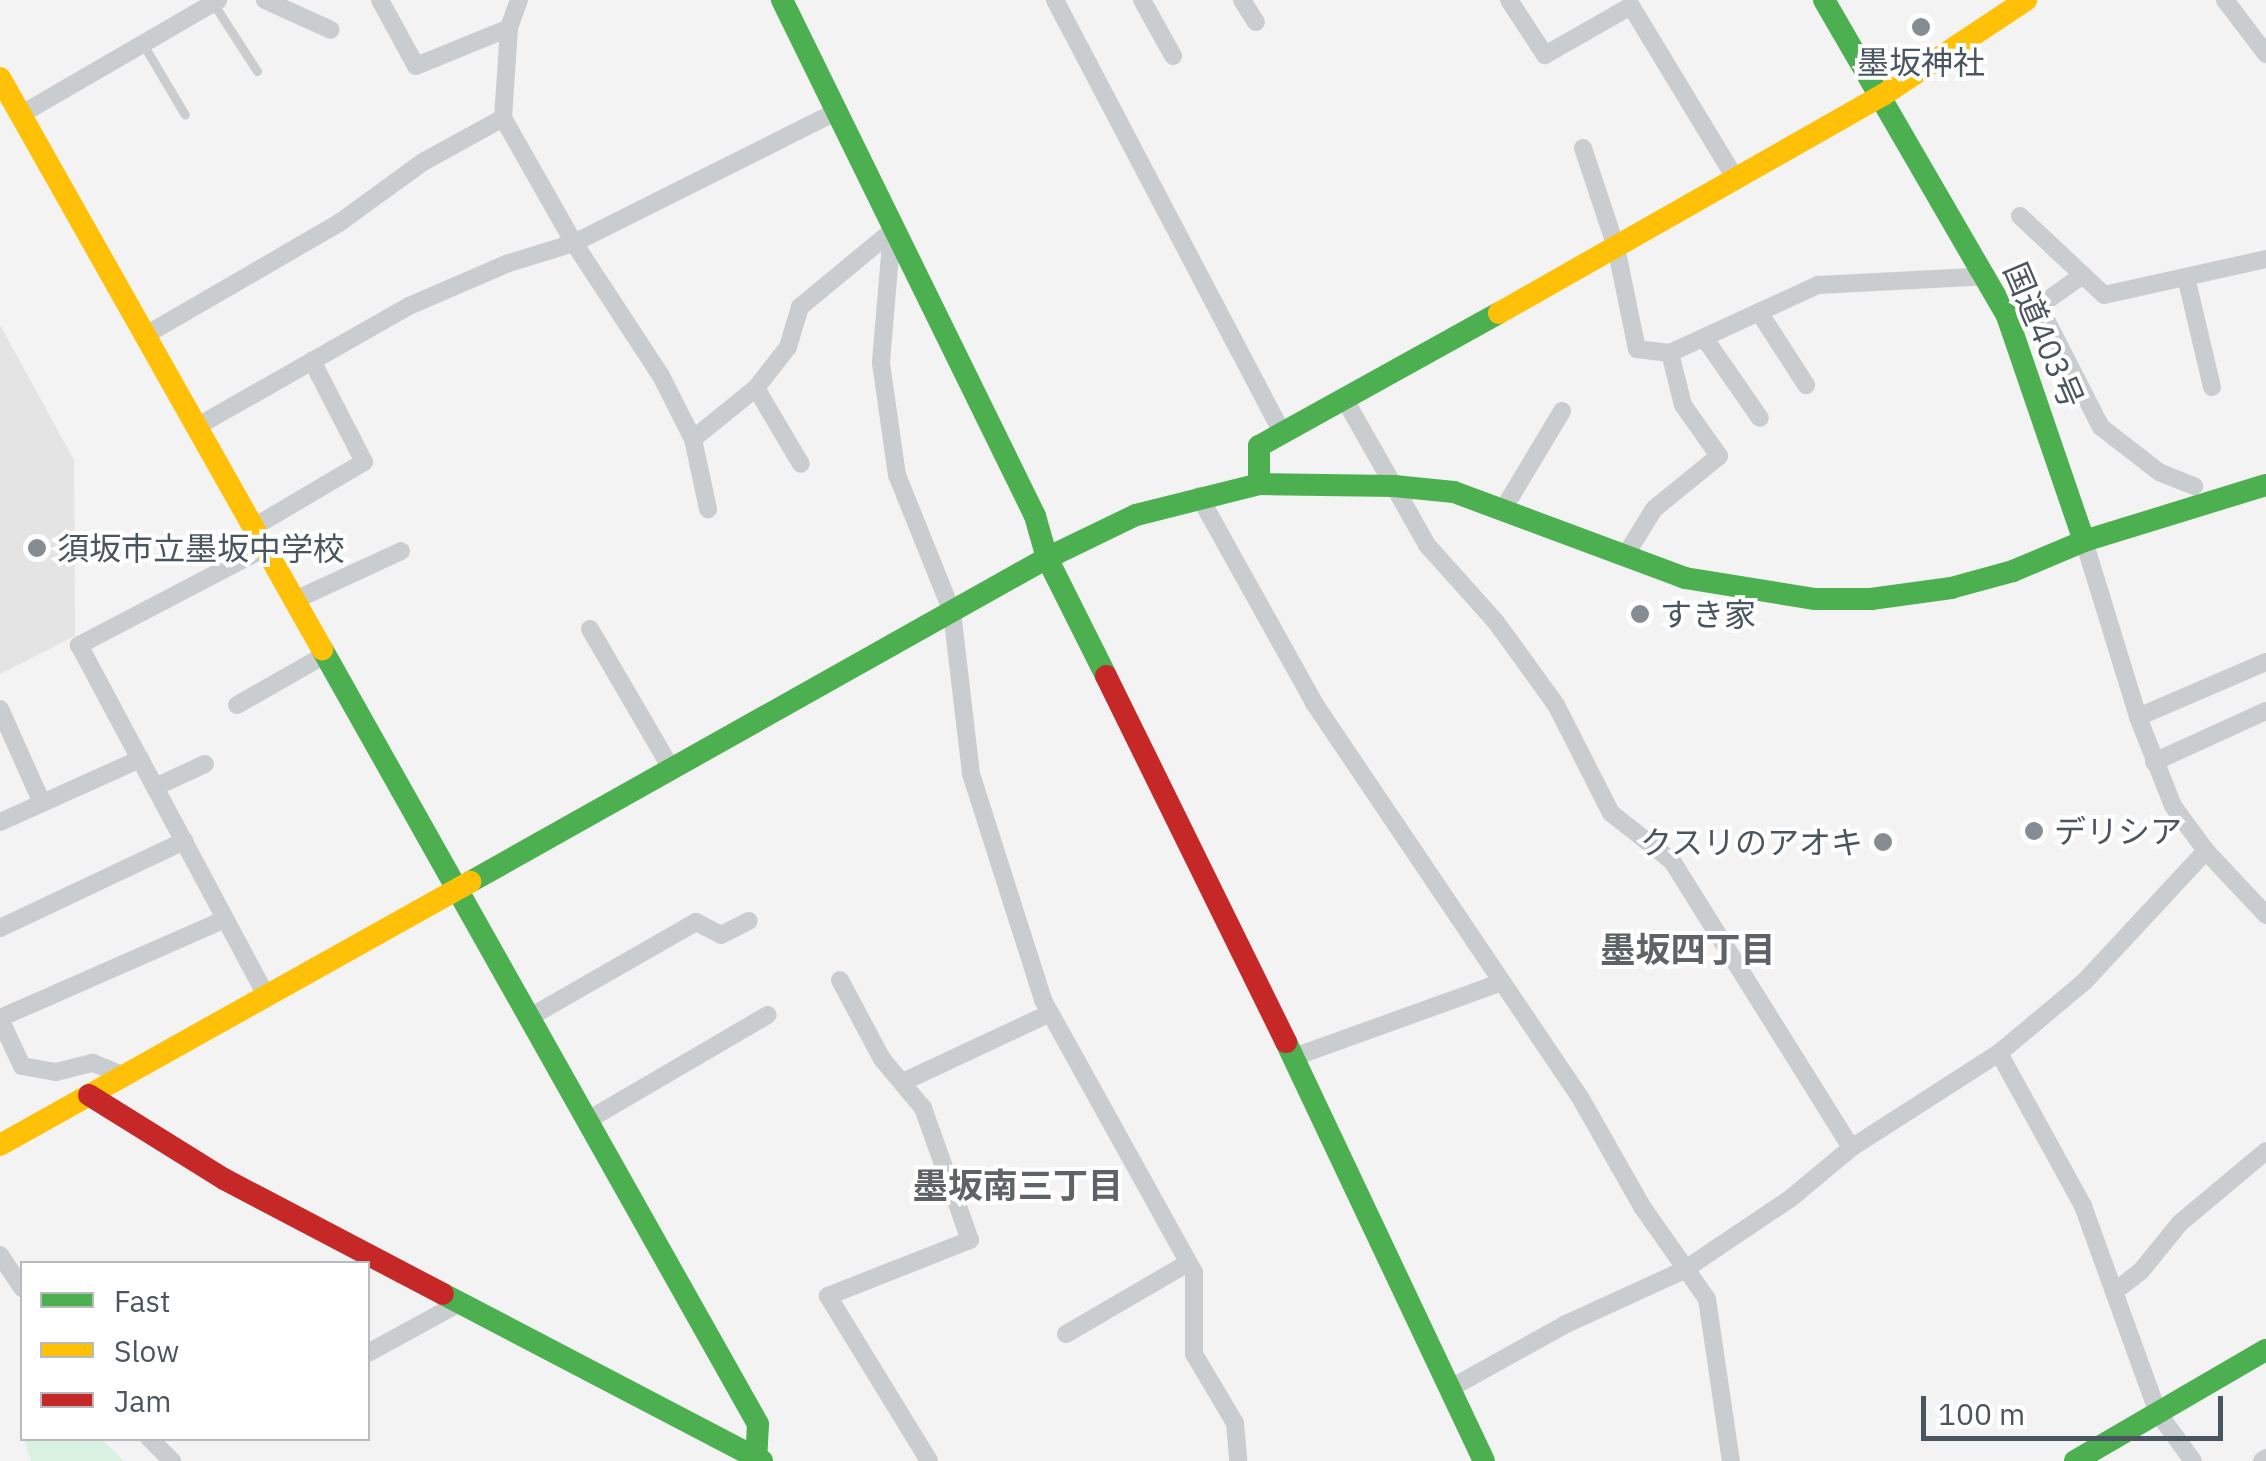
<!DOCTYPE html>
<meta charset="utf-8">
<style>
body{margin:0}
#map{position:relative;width:2266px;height:1461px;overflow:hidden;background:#f3f3f3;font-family:"IBM Plex Sans","Noto Sans JP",sans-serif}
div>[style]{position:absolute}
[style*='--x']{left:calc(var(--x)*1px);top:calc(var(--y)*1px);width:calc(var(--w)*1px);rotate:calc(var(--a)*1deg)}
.education>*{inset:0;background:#e5e4e5}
.green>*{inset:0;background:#d9f1e1}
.lane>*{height:9px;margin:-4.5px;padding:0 4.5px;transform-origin:4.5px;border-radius:4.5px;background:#cacdcf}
.street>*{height:18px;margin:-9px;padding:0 9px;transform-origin:9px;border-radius:9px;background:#cacdcf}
.fast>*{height:22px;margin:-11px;padding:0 11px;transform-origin:11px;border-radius:11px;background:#4caf50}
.slow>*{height:22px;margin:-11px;padding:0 11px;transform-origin:11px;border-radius:11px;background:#ffc107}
.jam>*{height:22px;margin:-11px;padding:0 11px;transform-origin:11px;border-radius:11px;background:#c62828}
.dots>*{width:28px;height:28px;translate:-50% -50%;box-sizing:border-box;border:5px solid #fff;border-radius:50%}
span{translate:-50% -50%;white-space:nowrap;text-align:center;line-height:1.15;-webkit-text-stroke:8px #fff;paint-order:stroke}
.poi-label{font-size:32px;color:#4a565f}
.left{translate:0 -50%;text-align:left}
.right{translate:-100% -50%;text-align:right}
.street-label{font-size:32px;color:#4a565f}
.neighbourhood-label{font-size:35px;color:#5e6367;font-weight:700}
.legend{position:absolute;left:20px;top:1261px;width:350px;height:180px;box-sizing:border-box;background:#fff;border:2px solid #b7bbbf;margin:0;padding:12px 18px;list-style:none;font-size:30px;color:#4a565f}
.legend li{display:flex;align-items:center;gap:20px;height:50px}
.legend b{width:50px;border:2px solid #b7bbbf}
.scale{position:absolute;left:1921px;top:1396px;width:302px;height:45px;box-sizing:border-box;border:5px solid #4a565f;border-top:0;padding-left:12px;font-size:30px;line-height:35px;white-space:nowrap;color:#4a565f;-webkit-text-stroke:8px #fff;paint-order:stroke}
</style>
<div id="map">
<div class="education">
<div style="clip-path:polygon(0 325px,74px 460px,75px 636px,0 674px)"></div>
</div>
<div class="green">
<div style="clip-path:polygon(24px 1439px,102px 1439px,124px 1461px,31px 1461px)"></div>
</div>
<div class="lane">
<div style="--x:213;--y:3;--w:81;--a:57.1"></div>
<div style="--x:143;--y:44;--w:82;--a:59.4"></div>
</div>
<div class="street">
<div style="--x:265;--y:0;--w:72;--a:24.4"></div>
<div style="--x:380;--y:0;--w:75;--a:61.4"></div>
<div style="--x:416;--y:66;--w:100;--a:-22.2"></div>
<div style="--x:519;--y:0;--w:30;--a:110"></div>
<div style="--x:509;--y:28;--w:90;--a:93.8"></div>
<div style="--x:503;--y:118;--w:144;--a:60.4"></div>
<div style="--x:574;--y:243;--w:159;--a:56.8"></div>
<div style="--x:661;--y:376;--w:71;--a:63.1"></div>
<div style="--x:693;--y:439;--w:72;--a:77.9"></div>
<div style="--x:1055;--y:0;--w:487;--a:62.3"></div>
<div style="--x:1142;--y:0;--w:64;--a:61"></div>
<div style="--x:1242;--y:0;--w:26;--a:58"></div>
<div style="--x:1509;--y:0;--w:66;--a:56.8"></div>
<div style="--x:1545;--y:55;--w:99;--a:-29.7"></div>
<div style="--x:1631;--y:6;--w:201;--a:58.8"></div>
<div style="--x:2225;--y:0;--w:68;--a:52.8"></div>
<div style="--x:20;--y:115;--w:229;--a:-30.1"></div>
<div style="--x:1583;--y:148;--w:104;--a:71.6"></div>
<div style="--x:1616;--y:247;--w:104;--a:78.4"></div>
<div style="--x:1637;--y:349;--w:33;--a:7"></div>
<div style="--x:1670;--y:353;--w:163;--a:-24.7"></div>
<div style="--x:1818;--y:285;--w:169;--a:-3"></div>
<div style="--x:2020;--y:216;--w:115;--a:43.2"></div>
<div style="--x:2104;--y:295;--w:166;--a:-12.5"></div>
<div style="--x:892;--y:231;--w:132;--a:94.8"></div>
<div style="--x:881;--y:363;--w:113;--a:81.9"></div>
<div style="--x:897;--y:475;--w:148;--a:68.1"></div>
<div style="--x:952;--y:612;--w:163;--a:83.3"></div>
<div style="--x:971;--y:774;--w:237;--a:72.3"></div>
<div style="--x:1043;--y:1000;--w:311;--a:61"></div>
<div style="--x:1194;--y:1272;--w:82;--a:90"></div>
<div style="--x:1194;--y:1354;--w:80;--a:59.3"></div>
<div style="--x:1235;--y:1423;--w:38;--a:85"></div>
<div style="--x:2186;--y:277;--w:113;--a:76.7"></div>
<div style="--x:2039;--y:306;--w:136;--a:62.9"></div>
<div style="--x:2101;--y:427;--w:73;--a:37.8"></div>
<div style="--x:2159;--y:472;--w:38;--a:22"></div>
<div style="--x:1759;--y:312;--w:87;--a:57.2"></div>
<div style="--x:2007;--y:316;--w:34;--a:-17"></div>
<div style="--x:2039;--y:306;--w:54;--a:-35.2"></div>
<div style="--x:144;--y:336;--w:225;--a:-30.1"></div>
<div style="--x:339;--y:223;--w:104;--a:-36"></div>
<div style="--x:423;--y:162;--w:91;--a:-28.8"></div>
<div style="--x:1705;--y:339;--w:96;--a:55.2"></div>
<div style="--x:756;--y:388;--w:88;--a:59.4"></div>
<div style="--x:1344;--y:398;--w:169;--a:60.5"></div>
<div style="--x:1427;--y:545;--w:103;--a:48.1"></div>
<div style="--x:1496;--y:622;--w:102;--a:54.1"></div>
<div style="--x:1556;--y:705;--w:121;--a:63"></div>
<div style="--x:1611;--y:813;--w:78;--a:38.2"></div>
<div style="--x:1672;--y:861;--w:338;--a:58"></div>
<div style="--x:196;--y:427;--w:245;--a:-29.6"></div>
<div style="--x:409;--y:306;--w:106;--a:-23.4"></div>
<div style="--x:506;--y:264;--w:71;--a:-17.2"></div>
<div style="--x:574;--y:243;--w:293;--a:-26.6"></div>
<div style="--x:693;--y:439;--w:81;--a:-39"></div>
<div style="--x:756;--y:388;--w:52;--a:-52"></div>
<div style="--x:788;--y:347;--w:42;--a:-73.3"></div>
<div style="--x:800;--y:307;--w:119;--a:-39.6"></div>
<div style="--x:1199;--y:496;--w:237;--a:60.9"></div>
<div style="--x:1314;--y:703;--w:478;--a:56"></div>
<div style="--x:1581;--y:1099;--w:125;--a:60.4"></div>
<div style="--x:1643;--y:1208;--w:111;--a:54.9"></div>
<div style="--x:1707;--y:1299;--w:164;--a:81.6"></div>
<div style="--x:1504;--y:508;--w:113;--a:-59.1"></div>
<div style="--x:252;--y:528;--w:130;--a:-30.5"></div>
<div style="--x:364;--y:462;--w:114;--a:-117.2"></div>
<div style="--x:2084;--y:541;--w:184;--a:72.9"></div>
<div style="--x:2138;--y:717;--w:96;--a:68.5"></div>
<div style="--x:2173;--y:806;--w:56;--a:53.7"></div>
<div style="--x:2206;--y:851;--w:88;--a:46.8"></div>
<div style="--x:263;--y:549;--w:208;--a:152.4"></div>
<div style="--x:79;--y:645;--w:395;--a:61.9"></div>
<div style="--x:1625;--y:556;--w:55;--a:-58.3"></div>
<div style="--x:1654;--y:509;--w:84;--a:-39.2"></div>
<div style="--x:1719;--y:456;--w:62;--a:-125.2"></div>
<div style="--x:1683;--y:405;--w:54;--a:-104"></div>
<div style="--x:293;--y:601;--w:119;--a:-24.8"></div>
<div style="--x:590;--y:629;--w:163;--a:59.8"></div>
<div style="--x:237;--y:705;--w:99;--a:-29.7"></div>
<div style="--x:0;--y:709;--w:103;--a:65.9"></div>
<div style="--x:2138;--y:717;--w:139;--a:-23.3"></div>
<div style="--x:2154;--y:762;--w:123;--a:-24.5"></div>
<div style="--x:155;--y:787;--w:55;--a:-24.7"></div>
<div style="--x:0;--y:822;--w:154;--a:-24.2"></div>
<div style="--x:0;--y:928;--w:204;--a:-25.3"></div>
<div style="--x:840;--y:980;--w:89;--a:62"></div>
<div style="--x:882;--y:1059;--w:64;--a:50.1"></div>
<div style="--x:923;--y:1108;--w:140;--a:70.4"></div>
<div style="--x:970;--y:1240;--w:153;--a:158.5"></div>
<div style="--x:828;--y:1296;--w:193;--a:58.5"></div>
<div style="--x:530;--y:1017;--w:191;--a:-29.8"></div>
<div style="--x:696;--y:922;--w:28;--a:27"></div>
<div style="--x:721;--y:935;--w:31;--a:-27"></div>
<div style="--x:0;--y:1018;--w:246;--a:-23.7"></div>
<div style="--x:0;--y:1019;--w:52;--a:64.9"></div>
<div style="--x:22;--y:1066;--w:35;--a:10"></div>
<div style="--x:56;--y:1072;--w:38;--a:-14"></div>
<div style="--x:93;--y:1063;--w:32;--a:22"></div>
<div style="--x:1999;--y:1053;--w:175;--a:61.2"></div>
<div style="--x:2083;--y:1206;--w:220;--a:70.1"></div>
<div style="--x:2158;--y:1413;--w:59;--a:53.9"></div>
<div style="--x:1294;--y:1057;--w:221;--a:-19.8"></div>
<div style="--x:903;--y:1082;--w:162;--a:-25.1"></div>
<div style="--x:588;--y:1120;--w:208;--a:-30.3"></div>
<div style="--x:0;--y:1255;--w:40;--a:56"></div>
<div style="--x:2114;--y:1292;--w:34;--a:-38"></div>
<div style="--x:2141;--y:1271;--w:62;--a:-50.9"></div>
<div style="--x:2180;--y:1223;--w:112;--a:-39.9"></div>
<div style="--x:1066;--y:1334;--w:141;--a:-30.2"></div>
<div style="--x:368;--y:1353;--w:106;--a:-28.7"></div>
<div style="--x:1451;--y:1388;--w:129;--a:-29.1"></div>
<div style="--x:1564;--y:1325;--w:132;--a:-24.6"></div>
<div style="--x:1684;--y:1270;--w:129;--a:-33.9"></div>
<div style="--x:1791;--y:1198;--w:78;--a:-39.8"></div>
<div style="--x:1851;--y:1148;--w:176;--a:-32.7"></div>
<div style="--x:1999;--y:1053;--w:112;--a:-39.9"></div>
<div style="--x:2085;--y:981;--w:178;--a:-47.1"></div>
<div style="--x:149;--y:1438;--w:33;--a:45"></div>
<div style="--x:2262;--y:1461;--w:5;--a:-37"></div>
</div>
<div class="fast">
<div style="--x:782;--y:0;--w:575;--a:63.88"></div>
<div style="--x:1035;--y:516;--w:44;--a:74.1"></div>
<div style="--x:1047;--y:558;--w:132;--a:63.4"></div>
<div style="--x:1824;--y:0;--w:365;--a:59.9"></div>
<div style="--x:2007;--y:316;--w:238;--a:71.1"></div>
<div style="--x:2084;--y:541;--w:190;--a:-17.1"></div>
<div style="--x:1259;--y:484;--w:135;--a:0.8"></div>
<div style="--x:1394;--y:486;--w:60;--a:5.7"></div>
<div style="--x:1454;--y:492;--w:246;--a:20.4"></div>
<div style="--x:1685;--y:578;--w:132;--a:9.2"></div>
<div style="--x:1815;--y:599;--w:56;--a:0"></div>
<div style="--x:1871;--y:599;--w:81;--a:-7.8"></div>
<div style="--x:1951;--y:588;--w:64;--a:-15.3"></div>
<div style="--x:2013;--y:571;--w:77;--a:-22.9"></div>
<div style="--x:322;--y:649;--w:889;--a:60.64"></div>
<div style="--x:758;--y:1424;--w:37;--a:93"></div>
<div style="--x:470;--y:882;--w:662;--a:-29.32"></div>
<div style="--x:1047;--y:558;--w:99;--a:-25.8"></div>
<div style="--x:1136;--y:515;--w:127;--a:-14.1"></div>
<div style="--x:1259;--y:484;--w:38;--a:-90"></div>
<div style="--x:1259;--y:446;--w:274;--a:-29"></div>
<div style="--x:1286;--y:1042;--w:463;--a:64.7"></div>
<div style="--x:443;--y:1294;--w:360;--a:27.6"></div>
<div style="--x:2075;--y:1461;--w:221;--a:-30.2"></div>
</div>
<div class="slow">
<div style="--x:0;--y:78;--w:656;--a:60.58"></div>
<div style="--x:1499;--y:313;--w:442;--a:-29.6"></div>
<div style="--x:1883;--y:95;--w:172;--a:-33.6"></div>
<div style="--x:0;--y:1145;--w:539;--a:-29.23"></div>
</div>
<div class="jam">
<div style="--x:1106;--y:676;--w:408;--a:63.8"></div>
<div style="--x:89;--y:1095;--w:159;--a:31.9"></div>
<div style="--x:224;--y:1179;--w:247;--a:27.7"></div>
</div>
<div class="dots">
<div style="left:1921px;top:27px;background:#858d93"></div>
<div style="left:37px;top:548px;background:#858d93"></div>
<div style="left:1640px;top:614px;background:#858d93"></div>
<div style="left:2034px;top:831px;background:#858d93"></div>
<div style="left:1883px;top:842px;background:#858d93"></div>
</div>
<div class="poi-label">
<span style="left:1921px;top:62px">墨坂神社</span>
<span class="left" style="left:57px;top:548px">須坂市立墨坂中学校</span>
<span class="left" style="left:1660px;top:614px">すき家</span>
<span class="left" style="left:2054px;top:831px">デリシア</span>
<span class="right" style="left:1863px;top:842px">クスリのアオキ</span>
</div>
<div class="street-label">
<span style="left:2044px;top:335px;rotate:67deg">国道403号</span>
</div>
<div class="neighbourhood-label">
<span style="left:1688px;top:949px">墨坂四丁目</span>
<span style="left:1018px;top:1185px">墨坂南三丁目</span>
</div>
<ul class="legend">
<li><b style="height:12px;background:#4caf50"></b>Fast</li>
<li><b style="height:12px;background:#ffc107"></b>Slow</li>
<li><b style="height:12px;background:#c62828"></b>Jam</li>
</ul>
<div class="scale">100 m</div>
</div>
